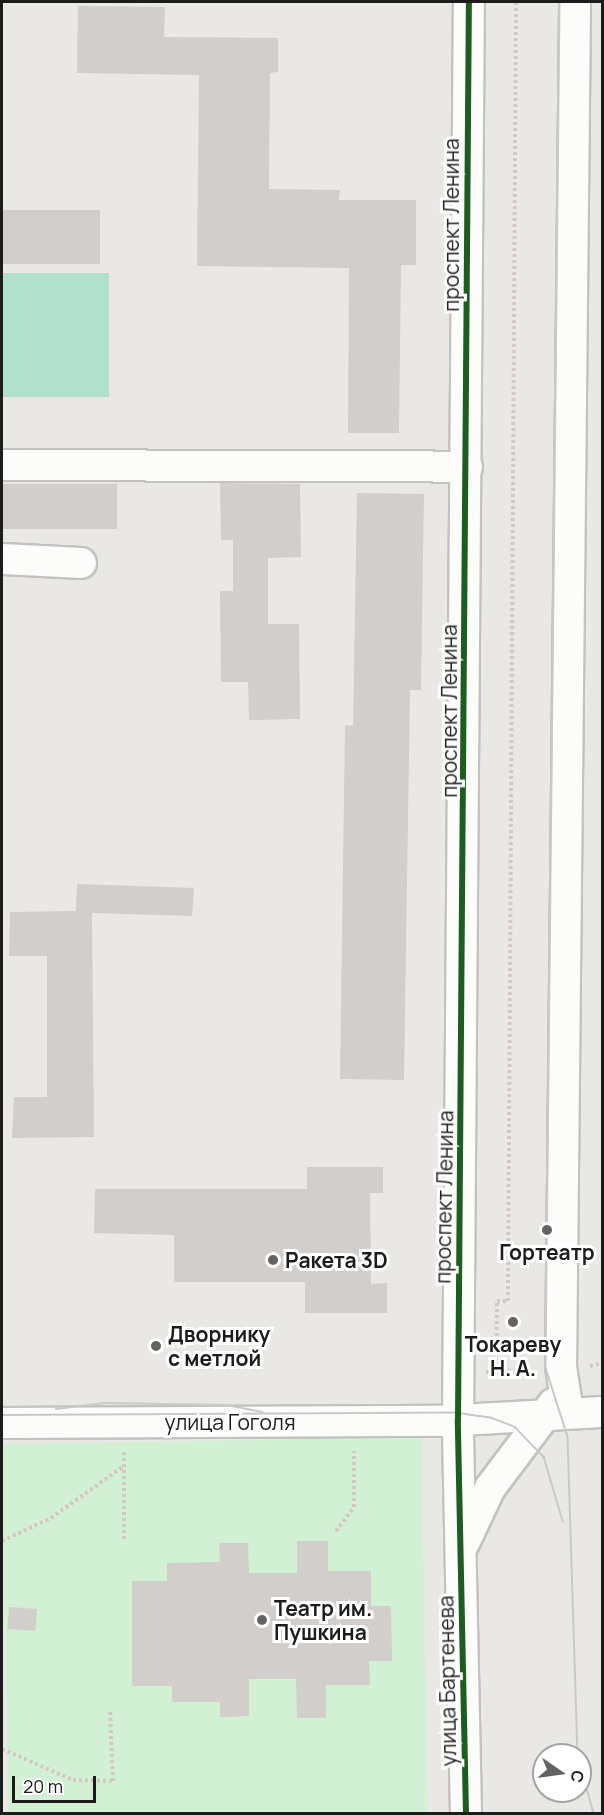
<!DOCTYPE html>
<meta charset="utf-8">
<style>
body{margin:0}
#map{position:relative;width:604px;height:1815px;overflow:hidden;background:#eae8e5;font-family:Manrope,sans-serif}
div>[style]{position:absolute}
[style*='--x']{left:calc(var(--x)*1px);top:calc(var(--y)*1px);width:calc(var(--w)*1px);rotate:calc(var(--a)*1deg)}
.park>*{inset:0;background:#d2f0d3;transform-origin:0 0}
.pitch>*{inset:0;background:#b1e0cd;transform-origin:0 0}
.building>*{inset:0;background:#d1cecb;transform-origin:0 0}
.path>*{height:4px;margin-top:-2px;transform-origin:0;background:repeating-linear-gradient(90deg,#d4c7c5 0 3px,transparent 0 6px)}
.roads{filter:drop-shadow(2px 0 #c3c2c1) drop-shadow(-2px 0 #c3c2c1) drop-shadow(0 2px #c3c2c1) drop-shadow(0 -2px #c3c2c1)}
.minor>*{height:30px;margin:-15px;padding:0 15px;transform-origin:15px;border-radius:15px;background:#fcfcfb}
.tram>*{height:1.5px;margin:-0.75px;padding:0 0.75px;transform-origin:0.75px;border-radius:0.75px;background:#c9c9c8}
.cycleway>*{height:6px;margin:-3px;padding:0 3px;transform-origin:3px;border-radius:3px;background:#1b5e20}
.dots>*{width:16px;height:16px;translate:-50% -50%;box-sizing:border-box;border:3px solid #fff;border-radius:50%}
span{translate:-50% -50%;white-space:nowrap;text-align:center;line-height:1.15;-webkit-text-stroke:6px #fff;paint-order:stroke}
.street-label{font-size:21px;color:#1c1c1c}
.poi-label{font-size:21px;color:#1c1c1c;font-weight:700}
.left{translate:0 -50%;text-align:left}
.frame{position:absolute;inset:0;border:3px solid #1c1c1c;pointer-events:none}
.north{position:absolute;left:532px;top:1743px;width:60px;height:60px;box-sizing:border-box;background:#fff;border:2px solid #a4a4a4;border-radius:50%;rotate:103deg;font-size:16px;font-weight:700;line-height:24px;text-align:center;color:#1c1c1c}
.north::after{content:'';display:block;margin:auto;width:21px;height:27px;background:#646362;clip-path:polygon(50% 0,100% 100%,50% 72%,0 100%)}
.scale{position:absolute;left:12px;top:1776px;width:84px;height:27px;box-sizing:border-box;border:3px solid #1c1c1c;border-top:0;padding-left:8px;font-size:18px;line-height:21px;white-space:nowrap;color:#1c1c1c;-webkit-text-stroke:4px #fff;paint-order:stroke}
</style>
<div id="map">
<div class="park">
<div style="left:421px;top:1437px;width:376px;height:419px;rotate:89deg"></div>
</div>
<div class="pitch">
<div style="left:2px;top:273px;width:107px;height:124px"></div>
</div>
<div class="building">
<div style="clip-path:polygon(78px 6px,165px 7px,164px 37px,278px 38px,278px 72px,270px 73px,269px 189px,340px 190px,339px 200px,416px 200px,416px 265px,401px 265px,399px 433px,348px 433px,349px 268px,197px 266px,199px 75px,77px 73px)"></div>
<div style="left:100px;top:210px;width:54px;height:98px;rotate:90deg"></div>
<div style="clip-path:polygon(220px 483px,300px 484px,301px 557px,268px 558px,268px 624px,299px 624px,300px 719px,249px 720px,248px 682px,221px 682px,220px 591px,233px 591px,233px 540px,221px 540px)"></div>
<div style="left:2px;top:484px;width:115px;height:45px"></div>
<div style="clip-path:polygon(357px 493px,424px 494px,421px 690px,410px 690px,404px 1080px,340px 1079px,345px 725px,353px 726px)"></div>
<div style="clip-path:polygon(77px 884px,194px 888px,192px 916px,92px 913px,94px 1137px,12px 1138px,14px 1097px,47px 1097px,47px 956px,9px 956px,10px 912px,76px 911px)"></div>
<div style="clip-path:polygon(307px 1167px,383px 1167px,383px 1193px,370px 1193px,371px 1284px,387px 1283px,387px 1313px,305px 1313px,305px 1282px,174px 1282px,174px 1235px,94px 1233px,95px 1189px,307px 1189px)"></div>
<div style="clip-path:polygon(297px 1541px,328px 1541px,328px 1571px,371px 1571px,371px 1606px,391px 1606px,392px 1661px,369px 1661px,370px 1685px,326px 1685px,326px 1718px,297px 1718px,296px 1679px,249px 1679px,249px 1716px,220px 1717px,220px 1702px,172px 1702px,172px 1686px,132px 1686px,132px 1581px,167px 1581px,167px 1563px,220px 1562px,219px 1543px,248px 1543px,249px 1573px,297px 1573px)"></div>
<div style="left:9px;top:1607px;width:28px;height:22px;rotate:4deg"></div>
</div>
<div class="path">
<div style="--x:590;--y:1366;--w:12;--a:-14"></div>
<div style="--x:486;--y:1372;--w:10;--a:0"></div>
<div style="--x:496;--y:1372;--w:71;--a:-89.2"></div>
<div style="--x:497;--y:1301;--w:11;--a:0"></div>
<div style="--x:508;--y:1301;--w:1299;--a:-89.65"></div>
<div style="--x:496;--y:1372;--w:36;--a:-5"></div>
<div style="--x:124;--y:1452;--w:87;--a:90"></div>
<div style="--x:336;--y:1531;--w:30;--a:-53"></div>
<div style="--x:354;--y:1507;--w:56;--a:-90"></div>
<div style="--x:2;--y:1541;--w:54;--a:-25.1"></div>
<div style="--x:51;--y:1518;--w:90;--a:-35.5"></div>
<div style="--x:2;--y:1749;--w:77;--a:23.6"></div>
<div style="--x:73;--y:1780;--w:40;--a:1.4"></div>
<div style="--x:113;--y:1781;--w:72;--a:-92.4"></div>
</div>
<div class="roads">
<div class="minor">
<div style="--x:2;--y:465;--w:465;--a:0.2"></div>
<div style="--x:2;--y:559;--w:79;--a:2.9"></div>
<div style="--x:568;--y:1412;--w:46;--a:-98.8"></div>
<div style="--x:561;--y:1367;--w:1365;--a:-89.41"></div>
<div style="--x:2;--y:1423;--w:440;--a:-0.3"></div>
<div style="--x:442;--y:1421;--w:160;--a:-3.2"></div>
<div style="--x:464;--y:1543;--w:61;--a:-64.7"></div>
<div style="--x:490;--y:1488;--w:106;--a:-53"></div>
<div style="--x:466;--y:1814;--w:394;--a:-91.2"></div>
<div style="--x:458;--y:1420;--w:1418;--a:-89.56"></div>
</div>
</div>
<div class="tram">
<div style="--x:560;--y:2;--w:1366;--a:90.59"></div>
<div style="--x:546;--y:1368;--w:72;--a:72.3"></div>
<div style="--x:568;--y:1437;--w:318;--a:88.2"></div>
<div style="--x:56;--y:1409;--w:49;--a:-7"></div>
<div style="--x:105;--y:1403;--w:122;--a:0.9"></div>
<div style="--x:227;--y:1405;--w:36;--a:11"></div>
<div style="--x:2;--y:1415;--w:456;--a:-0.3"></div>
<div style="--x:458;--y:1413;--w:34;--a:8"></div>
<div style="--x:492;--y:1418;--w:25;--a:21"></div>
<div style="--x:515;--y:1427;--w:42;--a:46"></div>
<div style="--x:544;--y:1457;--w:67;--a:73.5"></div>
<div style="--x:580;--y:1763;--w:53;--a:74.6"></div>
</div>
<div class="cycleway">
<div style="--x:466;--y:1814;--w:394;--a:-91.2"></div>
<div style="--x:458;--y:1420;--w:1418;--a:-89.56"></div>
</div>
<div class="dots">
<div style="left:547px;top:1230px;background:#646362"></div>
<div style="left:273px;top:1260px;background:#646362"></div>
<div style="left:513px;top:1322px;background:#646362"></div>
<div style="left:156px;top:1346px;background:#646362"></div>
<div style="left:262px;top:1620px;background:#646362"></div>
</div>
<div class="street-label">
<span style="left:451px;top:225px;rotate:-90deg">проспект Ленина</span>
<span style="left:449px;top:711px;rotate:-90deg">проспект Ленина</span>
<span style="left:444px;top:1197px;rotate:-89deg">проспект Ленина</span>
<span style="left:230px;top:1422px">улица Гоголя</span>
<span style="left:447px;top:1681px;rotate:-91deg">улица Бартенева</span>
</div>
<div class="poi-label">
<span style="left:547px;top:1252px">Гортеатр</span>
<span class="left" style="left:285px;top:1260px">Ракета 3D</span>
<span class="left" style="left:168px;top:1346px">Дворнику<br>с метлой</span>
<span style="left:513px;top:1356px">Токареву<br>Н. А.</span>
<span class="left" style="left:274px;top:1620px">Театр им.<br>Пушкина</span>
</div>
<div class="frame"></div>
<div class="north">С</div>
<div class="scale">20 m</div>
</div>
